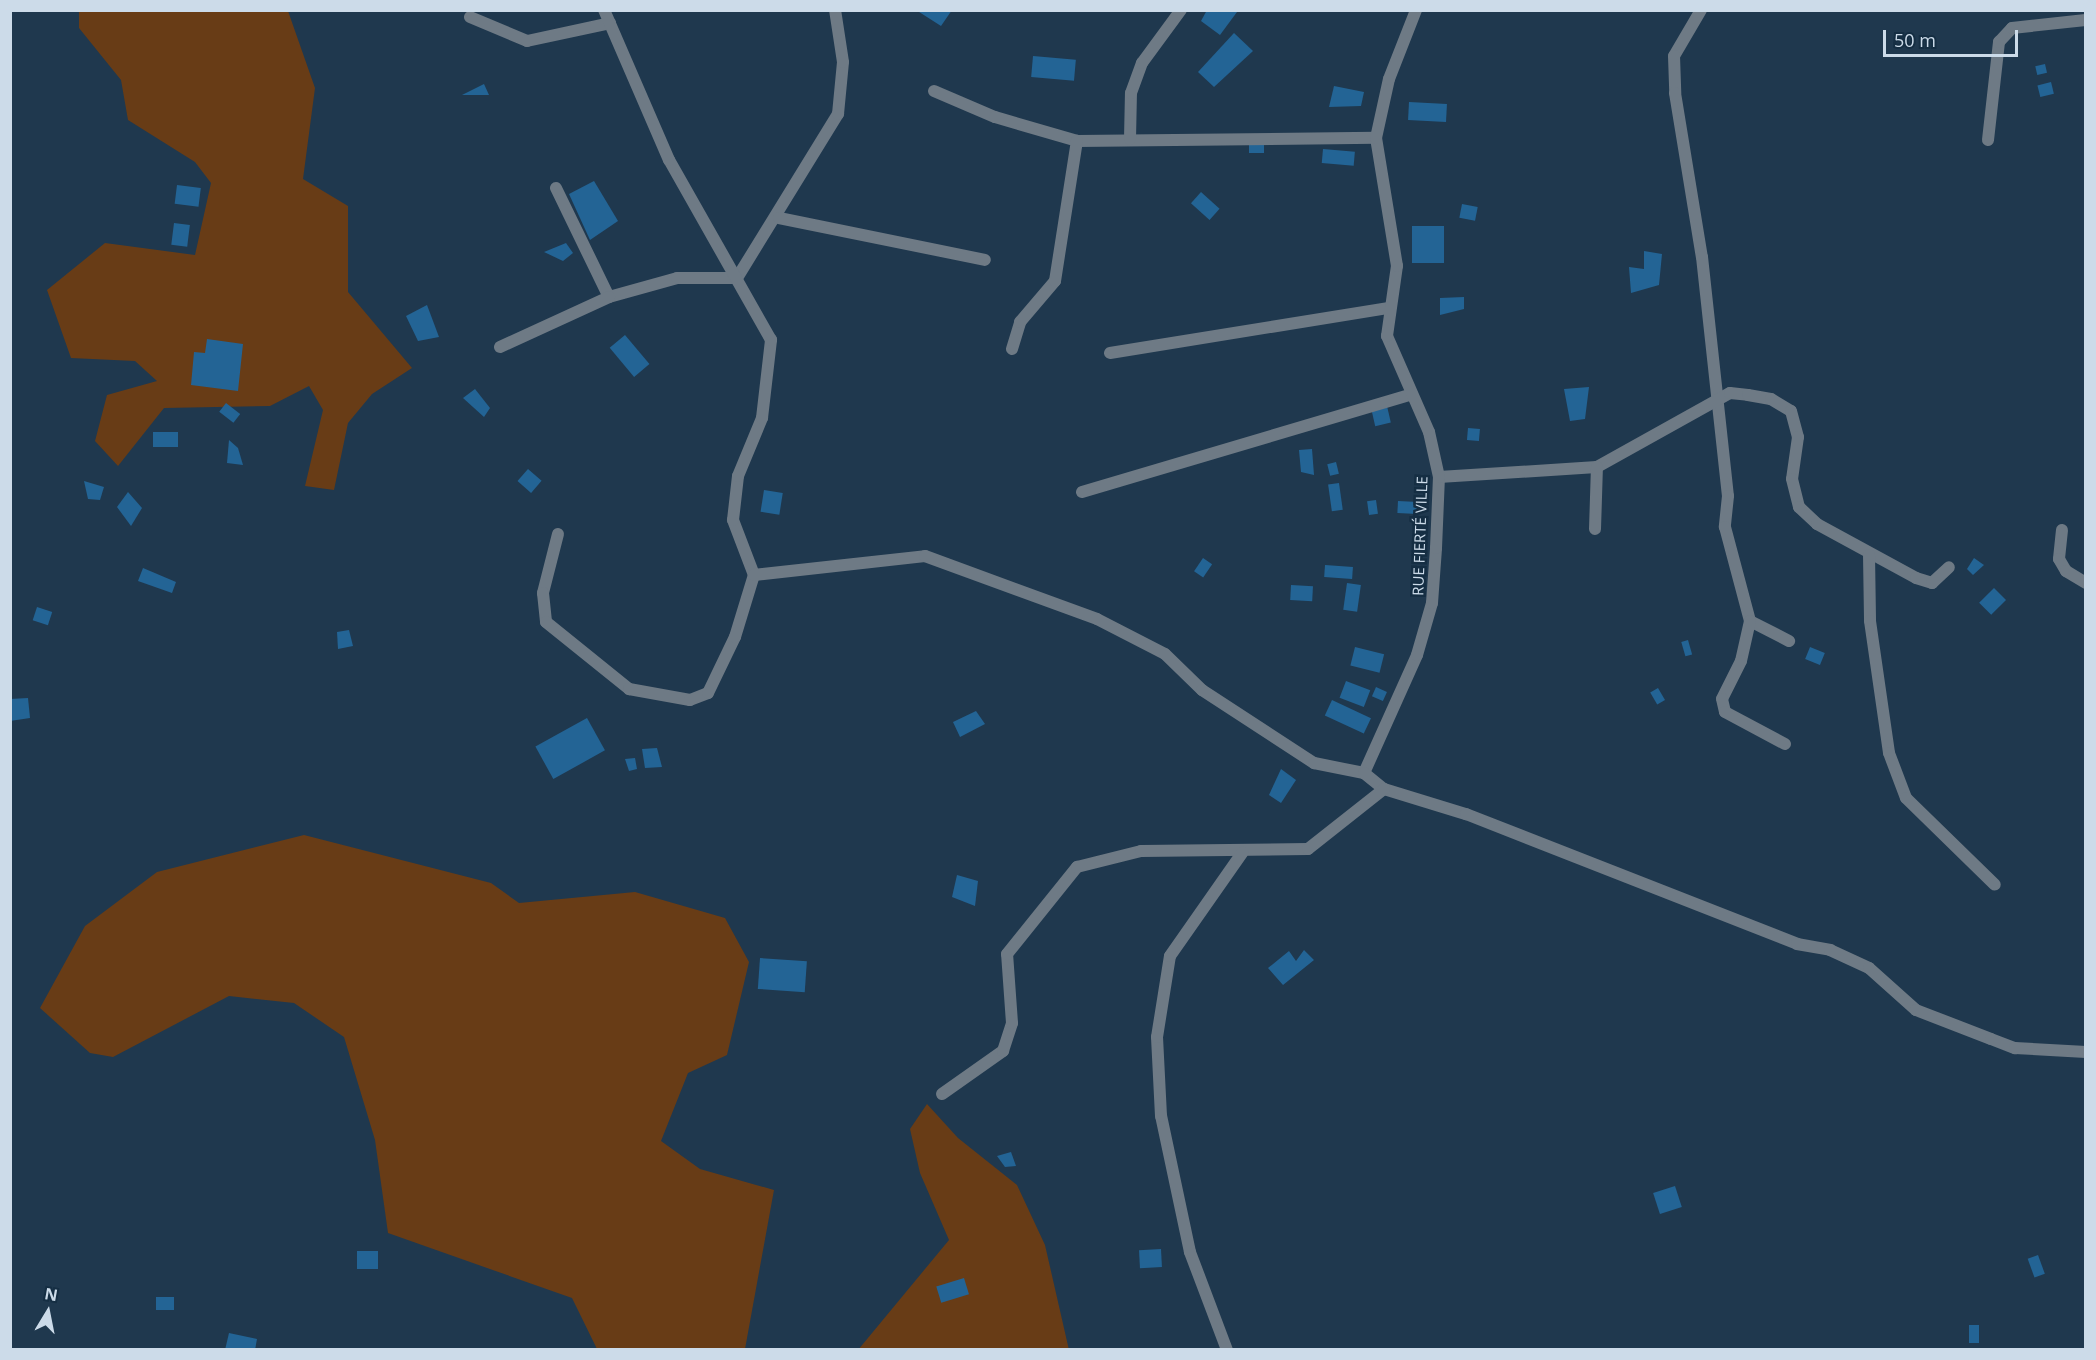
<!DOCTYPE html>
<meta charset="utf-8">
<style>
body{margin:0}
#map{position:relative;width:2096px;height:1360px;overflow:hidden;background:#1f384e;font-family:"Open Sans",sans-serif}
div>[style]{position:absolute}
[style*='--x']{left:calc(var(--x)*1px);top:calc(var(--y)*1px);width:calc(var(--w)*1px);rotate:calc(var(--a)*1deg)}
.green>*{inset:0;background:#683c16}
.building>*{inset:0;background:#236495;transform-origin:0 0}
.minor>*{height:12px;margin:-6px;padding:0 6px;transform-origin:6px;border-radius:6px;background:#6e7a85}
span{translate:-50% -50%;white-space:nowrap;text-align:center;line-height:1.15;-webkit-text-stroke:5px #152e43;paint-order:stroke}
.street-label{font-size:15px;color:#ccdbe9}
.frame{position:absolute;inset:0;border:12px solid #ccdbe9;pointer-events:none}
.north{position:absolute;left:18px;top:1282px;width:60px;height:60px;-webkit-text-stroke:4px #152e43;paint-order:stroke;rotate:10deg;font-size:16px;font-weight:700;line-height:24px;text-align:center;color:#ccdbe9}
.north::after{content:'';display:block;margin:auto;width:21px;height:27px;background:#ccdbe9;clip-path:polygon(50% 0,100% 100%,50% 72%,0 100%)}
.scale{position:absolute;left:1883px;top:30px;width:135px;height:27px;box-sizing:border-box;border:3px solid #ccdbe9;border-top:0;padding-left:8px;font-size:18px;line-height:21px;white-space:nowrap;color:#ccdbe9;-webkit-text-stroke:4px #152e43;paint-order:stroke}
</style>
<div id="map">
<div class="green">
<div style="clip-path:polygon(79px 11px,288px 11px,315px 88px,303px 179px,348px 206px,348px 292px,412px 368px,372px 394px,348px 423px,334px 490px,305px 486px,323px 410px,309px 386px,270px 406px,164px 408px,118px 466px,95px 441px,107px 395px,157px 381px,135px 361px,71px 358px,47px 290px,105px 243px,195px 255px,211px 183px,195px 162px,128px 120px,121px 80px,79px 28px)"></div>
<div style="clip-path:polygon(304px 835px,491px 883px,519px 903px,635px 892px,725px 918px,749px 962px,727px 1055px,688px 1073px,661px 1141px,700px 1169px,774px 1190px,745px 1349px,597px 1349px,572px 1298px,388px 1233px,375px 1140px,344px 1037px,294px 1003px,229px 996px,113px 1057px,90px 1053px,40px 1008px,85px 926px,157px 872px)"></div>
<div style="clip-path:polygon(927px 1104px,958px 1138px,1017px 1185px,1045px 1245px,1069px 1350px,858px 1350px,949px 1240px,920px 1173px,910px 1129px)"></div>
</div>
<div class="building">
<div style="clip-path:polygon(916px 10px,952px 10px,941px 26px)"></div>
<div style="clip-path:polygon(1207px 10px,1224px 10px,1237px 12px,1220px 35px,1201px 21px)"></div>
<div style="clip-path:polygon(1234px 33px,1253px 51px,1214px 87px,1198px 72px)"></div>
<div style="left:1033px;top:56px;width:43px;height:21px;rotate:5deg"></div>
<div style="left:2045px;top:64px;width:9px;height:10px;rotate:77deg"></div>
<div style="left:2051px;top:82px;width:12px;height:14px;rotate:76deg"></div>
<div style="clip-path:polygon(484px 84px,489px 95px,462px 95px)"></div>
<div style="clip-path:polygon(1334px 86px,1364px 92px,1361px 106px,1329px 107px)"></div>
<div style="left:1409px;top:102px;width:38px;height:18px;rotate:3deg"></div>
<div style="left:1249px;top:140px;width:15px;height:13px"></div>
<div style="left:1323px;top:149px;width:32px;height:14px;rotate:5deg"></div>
<div style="clip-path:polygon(594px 181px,618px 221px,590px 240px,569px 194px)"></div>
<div style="left:177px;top:185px;width:24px;height:19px;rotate:7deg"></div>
<div style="left:1201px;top:192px;width:25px;height:15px;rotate:42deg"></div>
<div style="left:1462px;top:204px;width:16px;height:14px;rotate:11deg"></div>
<div style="left:174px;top:223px;width:16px;height:22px;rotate:7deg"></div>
<div style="left:1412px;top:226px;width:32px;height:37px"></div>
<div style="clip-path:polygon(566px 243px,573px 253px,563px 261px,544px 252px)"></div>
<div style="clip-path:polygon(1644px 251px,1662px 254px,1659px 285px,1631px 293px,1629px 267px,1644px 269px)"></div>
<div style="clip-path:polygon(1464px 297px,1464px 309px,1440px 315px,1440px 298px)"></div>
<div style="clip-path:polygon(427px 305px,439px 337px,418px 341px,406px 316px)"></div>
<div style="left:625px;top:335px;width:38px;height:20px;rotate:50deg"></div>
<div style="clip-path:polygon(207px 339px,243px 344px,238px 391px,191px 385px,194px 352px,205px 353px)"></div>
<div style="clip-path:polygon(1589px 387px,1585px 419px,1570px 421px,1564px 389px)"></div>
<div style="clip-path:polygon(475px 389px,490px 408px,484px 417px,463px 398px)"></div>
<div style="left:226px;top:403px;width:18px;height:11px;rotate:38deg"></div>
<div style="left:1387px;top:406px;width:17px;height:16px;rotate:77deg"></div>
<div style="left:1468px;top:428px;width:12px;height:12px;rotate:5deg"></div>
<div style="left:153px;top:432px;width:25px;height:15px"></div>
<div style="clip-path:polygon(229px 440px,238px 448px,243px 465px,227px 463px)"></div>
<div style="clip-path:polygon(1312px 449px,1314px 475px,1301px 472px,1299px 450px)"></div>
<div style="left:1336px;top:462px;width:12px;height:9px;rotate:76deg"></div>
<div style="left:528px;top:469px;width:18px;height:16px;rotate:41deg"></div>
<div style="clip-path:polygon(84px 481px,104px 487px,100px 500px,88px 499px)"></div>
<div style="left:1339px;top:483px;width:27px;height:11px;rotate:82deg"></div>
<div style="left:764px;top:490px;width:19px;height:22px;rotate:9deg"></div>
<div style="clip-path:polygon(128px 492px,142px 508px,131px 526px,117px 507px)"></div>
<div style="left:1376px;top:500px;width:14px;height:9px;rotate:82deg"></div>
<div style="left:1398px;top:501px;width:20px;height:12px;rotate:3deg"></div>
<div style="left:1203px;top:558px;width:11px;height:16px;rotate:34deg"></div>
<div style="clip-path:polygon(1974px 558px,1984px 565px,1973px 575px,1967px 569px)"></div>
<div style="left:1325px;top:565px;width:28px;height:12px;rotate:4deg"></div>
<div style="clip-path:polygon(143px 568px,176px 582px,172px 593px,138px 581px)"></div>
<div style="left:1347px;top:583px;width:14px;height:27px;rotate:8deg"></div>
<div style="left:1291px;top:585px;width:22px;height:15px;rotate:3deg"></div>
<div style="left:1994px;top:588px;width:17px;height:21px;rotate:45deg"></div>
<div style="left:37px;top:607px;width:16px;height:14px;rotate:18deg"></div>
<div style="clip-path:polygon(349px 630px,353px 646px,338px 649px,337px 632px)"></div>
<div style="left:1688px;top:640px;width:15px;height:7px;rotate:74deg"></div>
<div style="left:1355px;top:647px;width:30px;height:19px;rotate:14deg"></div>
<div style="left:1810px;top:647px;width:16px;height:13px;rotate:22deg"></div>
<div style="left:1346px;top:681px;width:26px;height:18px;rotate:21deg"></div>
<div style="left:1376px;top:687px;width:12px;height:10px;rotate:24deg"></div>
<div style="left:1658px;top:688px;width:14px;height:9px;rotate:60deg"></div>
<div style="clip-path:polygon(28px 698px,30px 718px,10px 721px,10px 699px)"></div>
<div style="left:1332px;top:700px;width:43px;height:17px;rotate:25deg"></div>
<div style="clip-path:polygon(976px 711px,985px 724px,960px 737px,953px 722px)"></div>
<div style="left:587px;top:718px;width:37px;height:59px;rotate:61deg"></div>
<div style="clip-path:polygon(657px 748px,662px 767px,645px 768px,642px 749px)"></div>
<div style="clip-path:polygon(635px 758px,637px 769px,629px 771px,625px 759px)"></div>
<div style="clip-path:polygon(1281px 769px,1296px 780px,1281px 803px,1269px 795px)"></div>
<div style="clip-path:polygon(957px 875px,978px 881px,975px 906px,952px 897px)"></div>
<div style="clip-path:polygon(1304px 950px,1314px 960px,1283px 985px,1268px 968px,1289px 951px,1296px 961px)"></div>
<div style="left:760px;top:958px;width:47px;height:31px;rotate:4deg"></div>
<div style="clip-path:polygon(1011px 1152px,1016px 1166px,1005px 1167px,997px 1156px)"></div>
<div style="left:1675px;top:1186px;width:22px;height:23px;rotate:72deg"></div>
<div style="left:1161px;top:1249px;width:18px;height:22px;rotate:87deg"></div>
<div style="left:357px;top:1251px;width:21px;height:18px"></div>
<div style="left:2038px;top:1255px;width:20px;height:11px;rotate:70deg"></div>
<div style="left:964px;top:1278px;width:17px;height:29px;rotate:73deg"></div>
<div style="left:174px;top:1297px;width:13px;height:18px;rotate:90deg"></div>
<div style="left:1969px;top:1325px;width:10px;height:18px"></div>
<div style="clip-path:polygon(229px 1333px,257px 1339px,255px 1350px,225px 1350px)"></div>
</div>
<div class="minor">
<div style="--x:1701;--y:10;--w:53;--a:120.4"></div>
<div style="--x:1674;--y:56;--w:37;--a:88"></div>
<div style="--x:1675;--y:93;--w:166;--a:80.7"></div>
<div style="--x:1702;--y:257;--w:240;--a:83.8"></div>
<div style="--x:1728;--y:496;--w:31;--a:96"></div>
<div style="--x:1725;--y:527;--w:97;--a:75.1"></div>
<div style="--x:1750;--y:621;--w:44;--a:27.1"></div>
<div style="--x:470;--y:17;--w:62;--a:22.8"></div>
<div style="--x:527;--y:41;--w:85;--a:-12.2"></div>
<div style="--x:934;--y:91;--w:66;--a:23.1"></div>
<div style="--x:995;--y:117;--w:85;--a:16.3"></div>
<div style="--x:1077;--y:141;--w:299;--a:-0.6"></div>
<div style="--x:1130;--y:139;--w:46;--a:-88.8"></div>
<div style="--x:1131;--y:93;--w:32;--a:-70"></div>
<div style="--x:1142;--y:63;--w:66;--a:-53.7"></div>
<div style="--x:1988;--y:140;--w:99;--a:-83.6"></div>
<div style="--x:1999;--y:42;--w:19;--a:-47"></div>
<div style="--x:2012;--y:28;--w:74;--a:-6.2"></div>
<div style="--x:556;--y:188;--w:121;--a:64.1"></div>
<div style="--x:609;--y:297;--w:71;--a:-15.6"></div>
<div style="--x:677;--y:278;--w:60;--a:0"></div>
<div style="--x:737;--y:278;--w:193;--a:-58.4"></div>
<div style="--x:838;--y:114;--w:52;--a:-84.5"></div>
<div style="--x:843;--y:62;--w:53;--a:-98.7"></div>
<div style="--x:779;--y:218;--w:210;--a:11.5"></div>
<div style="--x:500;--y:347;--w:120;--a:-24.6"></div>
<div style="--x:1012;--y:349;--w:28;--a:-73"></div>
<div style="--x:1020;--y:322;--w:54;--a:-49.5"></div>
<div style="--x:1055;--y:281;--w:142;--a:-81.1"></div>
<div style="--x:1110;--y:353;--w:281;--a:-9.2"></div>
<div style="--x:1439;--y:477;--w:158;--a:-3.6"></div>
<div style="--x:1597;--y:467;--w:152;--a:-29.1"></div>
<div style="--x:1730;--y:393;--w:18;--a:6"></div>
<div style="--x:1748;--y:395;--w:23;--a:10"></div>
<div style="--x:1771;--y:399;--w:23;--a:31"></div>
<div style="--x:1791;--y:411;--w:27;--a:75"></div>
<div style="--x:1798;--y:437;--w:42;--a:98.1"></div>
<div style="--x:1792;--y:479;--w:29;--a:76"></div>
<div style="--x:1799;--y:507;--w:25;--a:43"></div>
<div style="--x:1817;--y:524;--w:113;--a:28.6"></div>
<div style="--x:1916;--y:578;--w:17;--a:17"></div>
<div style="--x:1932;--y:583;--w:23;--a:-43"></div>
<div style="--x:1082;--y:492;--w:344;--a:-16.5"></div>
<div style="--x:1595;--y:529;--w:62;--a:-88.2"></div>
<div style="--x:2062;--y:530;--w:29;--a:96"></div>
<div style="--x:2059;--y:559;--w:14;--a:60"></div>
<div style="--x:2066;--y:571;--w:23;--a:31"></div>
<div style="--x:558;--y:534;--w:61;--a:104.3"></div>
<div style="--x:543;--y:593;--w:29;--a:84"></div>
<div style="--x:546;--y:622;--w:107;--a:38.9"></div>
<div style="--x:629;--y:689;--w:62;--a:10.2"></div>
<div style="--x:690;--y:700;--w:19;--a:-21"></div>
<div style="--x:708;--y:693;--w:62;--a:-64.3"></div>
<div style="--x:735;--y:637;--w:65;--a:-73"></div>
<div style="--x:754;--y:575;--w:59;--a:-110.9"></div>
<div style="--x:733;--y:520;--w:44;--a:-83.5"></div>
<div style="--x:738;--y:476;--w:63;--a:-67.5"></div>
<div style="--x:762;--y:418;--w:79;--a:-83.4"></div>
<div style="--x:771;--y:340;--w:207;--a:-119.5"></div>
<div style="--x:669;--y:160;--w:163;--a:-113.4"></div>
<div style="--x:1869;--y:555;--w:66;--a:89.1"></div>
<div style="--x:1870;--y:621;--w:133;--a:81.8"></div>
<div style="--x:1889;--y:753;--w:48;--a:69.3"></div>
<div style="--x:1906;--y:798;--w:124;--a:44.3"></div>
<div style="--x:754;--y:575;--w:172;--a:-6.3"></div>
<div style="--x:925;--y:556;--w:183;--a:20.1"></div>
<div style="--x:1097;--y:619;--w:76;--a:27.2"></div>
<div style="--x:1165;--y:654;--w:52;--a:44.2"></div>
<div style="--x:1202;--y:690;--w:134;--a:33.1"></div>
<div style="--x:1314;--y:763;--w:51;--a:11.3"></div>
<div style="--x:1364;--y:773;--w:129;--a:-65.8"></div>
<div style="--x:1417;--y:655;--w:54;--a:-73.9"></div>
<div style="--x:1432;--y:603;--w:55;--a:-85.8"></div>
<div style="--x:1436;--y:548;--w:71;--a:-87.6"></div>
<div style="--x:1439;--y:477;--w:46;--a:-102.5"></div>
<div style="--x:1429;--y:432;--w:105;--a:-113.6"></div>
<div style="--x:1387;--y:336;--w:71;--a:-81.9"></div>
<div style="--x:1397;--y:266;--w:130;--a:-99.3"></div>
<div style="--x:1376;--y:138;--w:60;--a:-77.6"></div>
<div style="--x:1389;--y:79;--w:74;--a:-68.6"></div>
<div style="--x:1750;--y:621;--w:41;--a:102.7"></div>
<div style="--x:1741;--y:661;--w:42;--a:116.6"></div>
<div style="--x:1722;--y:699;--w:13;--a:77"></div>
<div style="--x:1725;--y:712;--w:68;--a:28.1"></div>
<div style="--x:1364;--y:773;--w:26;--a:39"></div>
<div style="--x:1384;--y:789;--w:86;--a:17"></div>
<div style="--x:1466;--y:814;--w:356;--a:21.4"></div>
<div style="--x:1797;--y:944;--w:34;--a:10"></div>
<div style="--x:1830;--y:950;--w:43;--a:24.8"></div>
<div style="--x:1869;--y:968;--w:63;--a:41.8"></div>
<div style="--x:1916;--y:1010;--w:80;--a:21.1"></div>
<div style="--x:1991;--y:1039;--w:26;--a:21"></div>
<div style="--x:2015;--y:1048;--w:71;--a:3.2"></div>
<div style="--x:942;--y:1094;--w:75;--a:-35.2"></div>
<div style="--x:1003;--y:1051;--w:29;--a:-72"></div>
<div style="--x:1012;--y:1023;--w:69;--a:-94.1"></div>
<div style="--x:1007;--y:954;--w:112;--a:-51.2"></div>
<div style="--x:1077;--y:867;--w:66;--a:-14"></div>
<div style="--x:1141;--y:851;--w:167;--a:-0.7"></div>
<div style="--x:1308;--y:849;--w:97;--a:-38.3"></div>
<div style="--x:1227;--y:1350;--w:105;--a:-110.7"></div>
<div style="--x:1190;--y:1252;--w:139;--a:-102"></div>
<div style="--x:1161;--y:1116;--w:79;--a:-92.9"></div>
<div style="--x:1157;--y:1037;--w:82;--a:-80.9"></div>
<div style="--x:1170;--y:956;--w:126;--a:-55"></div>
</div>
<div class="street-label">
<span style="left:1420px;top:536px;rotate:-88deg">RUE FIERTÉ VILLE</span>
</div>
<div class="frame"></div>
<div class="north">N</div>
<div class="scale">50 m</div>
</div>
